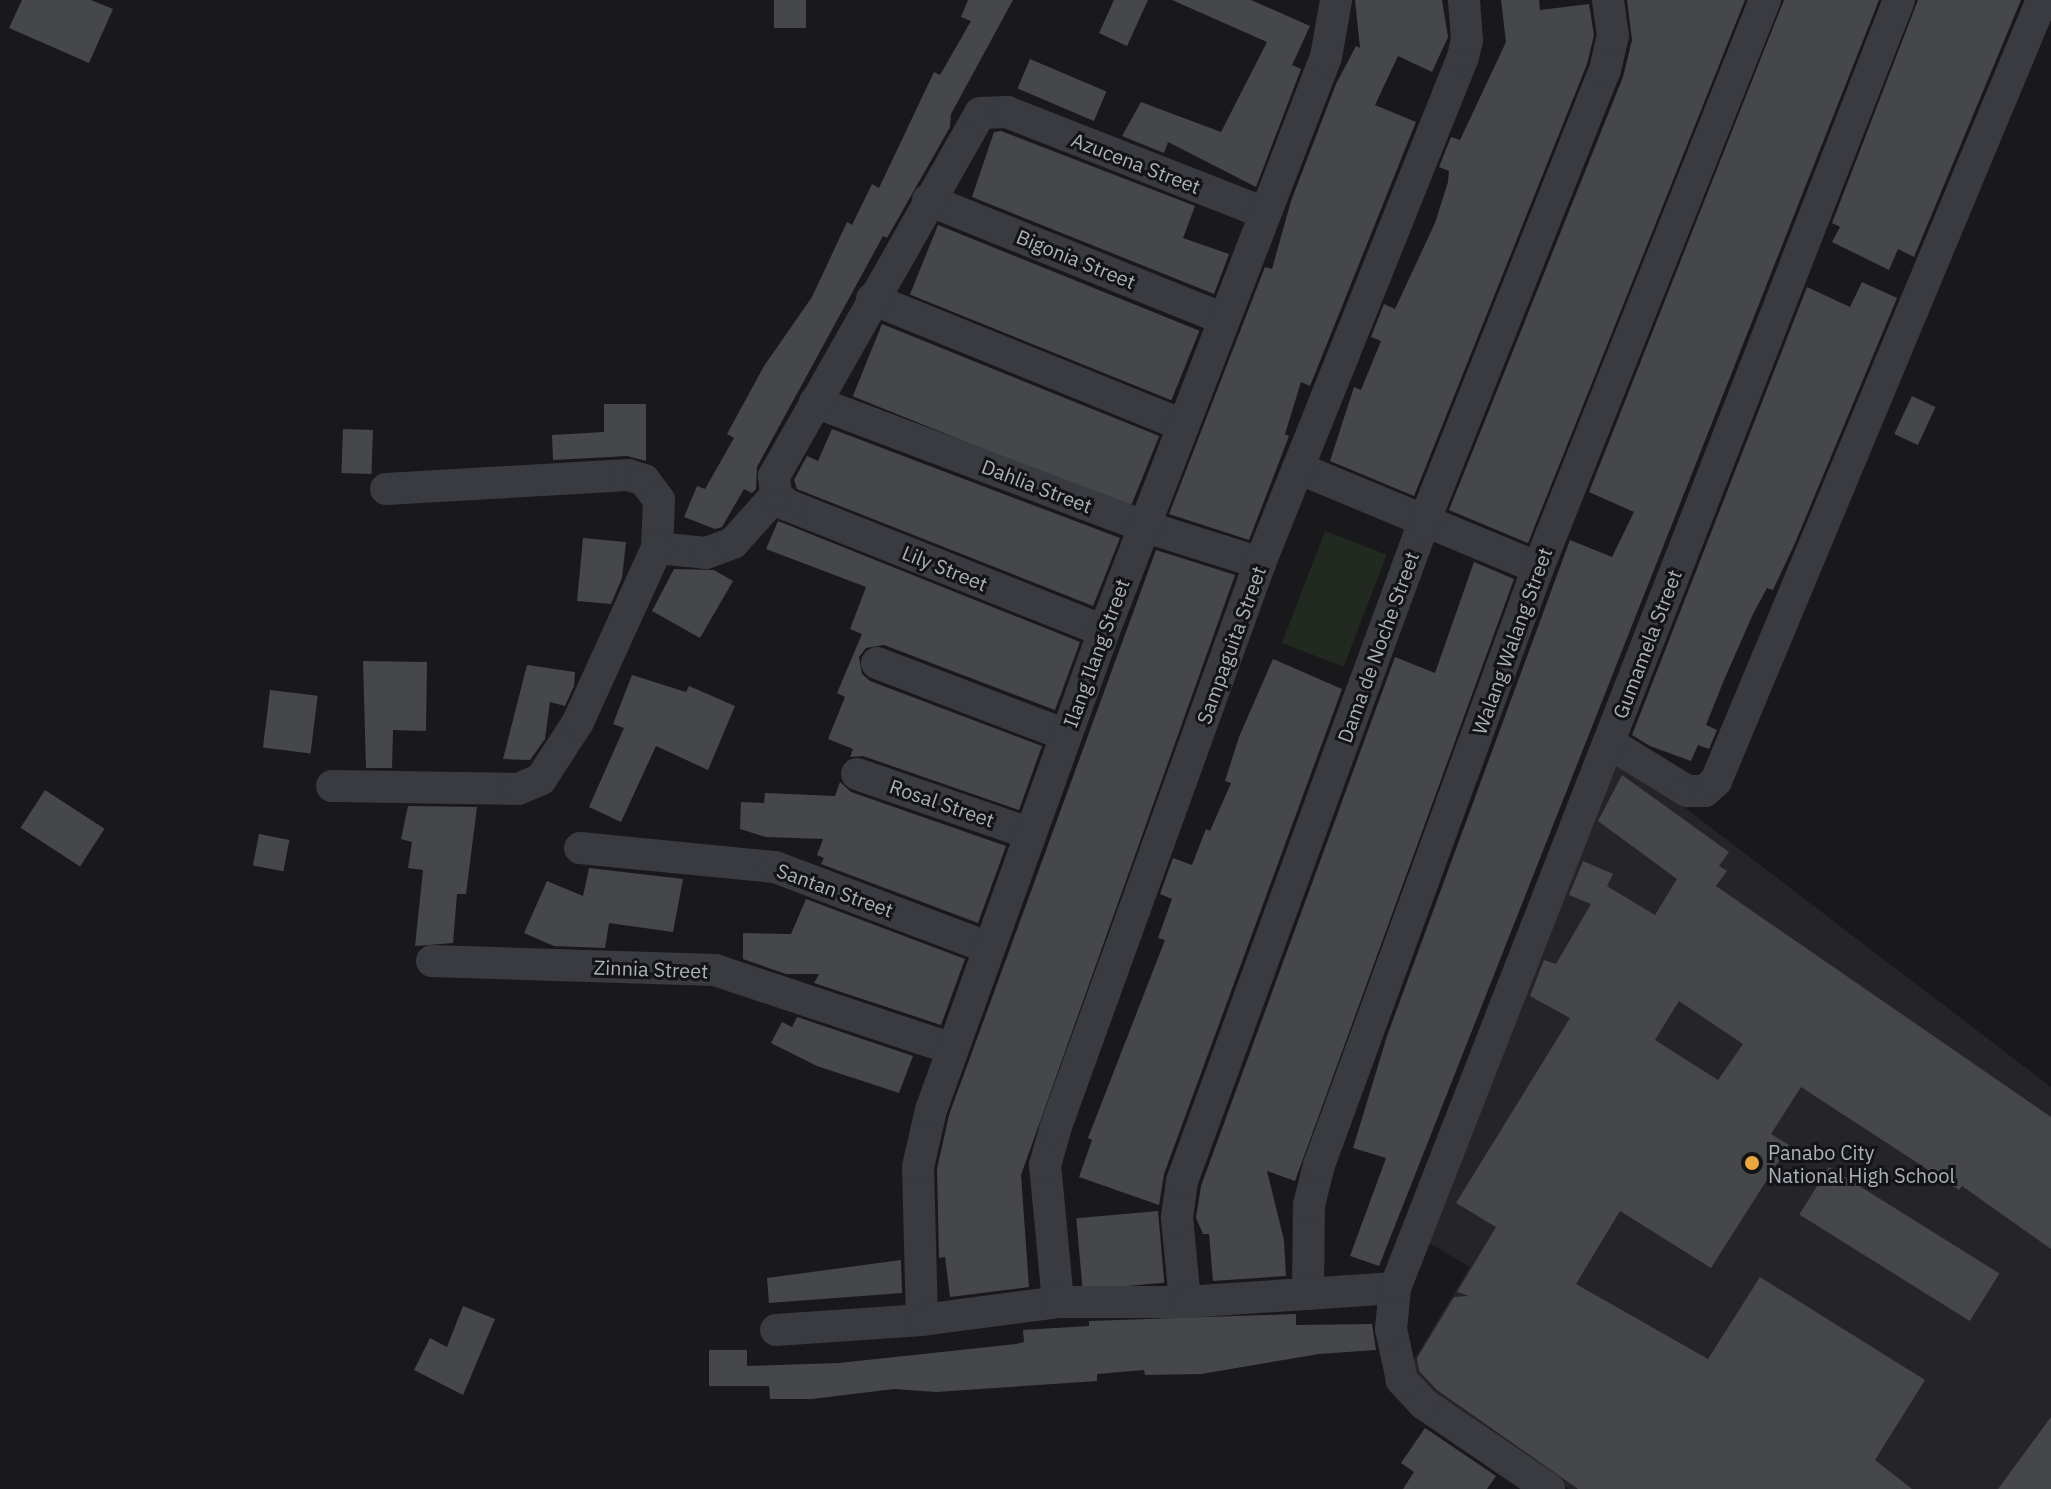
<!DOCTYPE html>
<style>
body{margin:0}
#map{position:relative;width:2051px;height:1489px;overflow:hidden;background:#19191b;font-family:"IBM Plex Sans",sans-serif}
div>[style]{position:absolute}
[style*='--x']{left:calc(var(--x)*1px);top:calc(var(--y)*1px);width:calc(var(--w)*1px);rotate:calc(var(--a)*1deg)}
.built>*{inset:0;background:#252528}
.green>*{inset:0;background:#212921;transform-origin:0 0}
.building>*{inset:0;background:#45474b;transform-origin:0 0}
.street>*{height:32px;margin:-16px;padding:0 16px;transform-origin:16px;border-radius:16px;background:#3a3b40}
.dots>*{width:22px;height:22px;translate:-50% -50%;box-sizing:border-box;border:4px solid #141416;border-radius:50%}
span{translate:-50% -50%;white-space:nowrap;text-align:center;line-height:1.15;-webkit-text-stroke:6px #141416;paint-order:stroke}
.street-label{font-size:20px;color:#abb1ba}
.poi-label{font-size:20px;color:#abb1ba}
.left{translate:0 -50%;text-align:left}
</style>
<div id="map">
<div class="built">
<div style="clip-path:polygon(1612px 752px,2051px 1087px,2051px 1489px,1569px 1489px,1404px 1376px,1470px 1267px,1424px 1240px)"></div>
</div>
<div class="green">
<div style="left:1325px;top:531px;width:66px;height:120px;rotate:21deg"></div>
</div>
<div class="building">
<div style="clip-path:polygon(22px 0,91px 0,113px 9px,89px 63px,9px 28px)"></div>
<div style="left:774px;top:0;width:32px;height:28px"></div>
<div style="clip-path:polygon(968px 0,1013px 0,951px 114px,950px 127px,887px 238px,883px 236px,757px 467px,756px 489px,752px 493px,744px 489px,722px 527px,715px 529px,684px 517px,697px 486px,705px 489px,734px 438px,727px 434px,764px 366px,812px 297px,847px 222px,852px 225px,872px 184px,879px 188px,934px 72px,940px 75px,971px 21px,961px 17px)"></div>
<div style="clip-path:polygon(1114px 0,1148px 0,1127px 46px,1099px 33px)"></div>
<div style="clip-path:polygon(1172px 0,1251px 0,1310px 26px,1292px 65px,1301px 69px,1256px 187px,1168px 142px,1164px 153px,1122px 136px,1141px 102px,1221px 132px,1267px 42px)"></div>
<div style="clip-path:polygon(1355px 0,1442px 0,1448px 37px,1432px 72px,1398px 56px,1375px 105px,1416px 122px,1310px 386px,1301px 382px,1285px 434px,1289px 436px,1249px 540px,1169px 514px,1265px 267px,1272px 269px,1291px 201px,1336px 84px,1356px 46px,1360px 48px)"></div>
<div style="clip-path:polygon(1501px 0,1539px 0,1540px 10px,1589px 4px,1594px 35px,1587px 64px,1414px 496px,1330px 461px,1354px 387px,1361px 390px,1381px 341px,1371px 337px,1384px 304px,1395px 309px,1435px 223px,1448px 182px,1449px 171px,1439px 167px,1451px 137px,1460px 140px,1506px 42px)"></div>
<div style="clip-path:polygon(1627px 0,1745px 0,1528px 543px,1449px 510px,1623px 77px,1632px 40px)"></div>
<div style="clip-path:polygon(1784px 0,1879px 0,1379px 1266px,1350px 1256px,1386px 1158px,1353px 1148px,1387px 1036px,1570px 540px,1612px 557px,1634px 512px,1589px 492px)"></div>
<div style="clip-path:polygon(1918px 0,2021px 0,1914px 257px,1898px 249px,1889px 270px,1832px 242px,1840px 227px,1832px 223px)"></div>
<div style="left:1030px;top:59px;width:83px;height:32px;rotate:23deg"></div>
<div style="clip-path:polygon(1001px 131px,1195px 206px,1183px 238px,1229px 254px,1214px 294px,972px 197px,994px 132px)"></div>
<div style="left:938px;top:225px;width:282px;height:75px;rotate:22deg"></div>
<div style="clip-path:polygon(1862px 282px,1897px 298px,1795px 543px,1773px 590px,1767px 588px,1753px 614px,1724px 680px,1706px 725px,1717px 730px,1709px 749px,1698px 745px,1691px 761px,1650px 746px,1632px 735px,1807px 287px,1850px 307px)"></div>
<div style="left:882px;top:324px;width:299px;height:78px;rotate:22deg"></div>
<div style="left:1912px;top:396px;width:26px;height:42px;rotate:25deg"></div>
<div style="clip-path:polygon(604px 404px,646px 404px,646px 461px,627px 456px,553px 460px,552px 435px,604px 432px)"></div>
<div style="left:343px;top:429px;width:30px;height:44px;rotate:2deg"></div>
<div style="clip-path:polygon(832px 429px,1120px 538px,1093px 606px,797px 489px,794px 480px,807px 456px,818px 461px)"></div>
<div style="clip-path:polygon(778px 521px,1080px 642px,1055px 710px,884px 645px,866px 648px,859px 657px,862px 674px,870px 681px,1042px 746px,1019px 810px,863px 756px,850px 757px,853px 749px,828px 739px,845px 697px,837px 693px,862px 634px,850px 629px,866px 587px,766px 549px)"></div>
<div style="clip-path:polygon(583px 538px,626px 542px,622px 578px,611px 604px,577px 601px)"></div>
<div style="clip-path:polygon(1156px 550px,1235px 575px,1021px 1175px,1029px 1287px,950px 1297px,945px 1257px,939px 1258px,937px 1169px,949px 1115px)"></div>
<div style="clip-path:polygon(1474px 562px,1514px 579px,1295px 1181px,1267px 1171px,1284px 1240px,1286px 1276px,1213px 1281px,1209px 1234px,1203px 1234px,1196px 1218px,1201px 1186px,1395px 657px,1435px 673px)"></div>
<div style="clip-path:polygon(674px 569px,714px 570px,733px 581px,700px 638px,652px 611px)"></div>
<div style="clip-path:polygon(1273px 659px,1342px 689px,1164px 1174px,1159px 1205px,1079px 1177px,1092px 1140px,1088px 1138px,1165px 940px,1158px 938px,1172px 899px,1160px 894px,1173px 858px,1192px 865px,1206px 829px,1210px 831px,1231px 783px,1225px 781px,1239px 737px)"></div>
<div style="clip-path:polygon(363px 661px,427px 662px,426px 731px,393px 730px,392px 768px,366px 768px)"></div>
<div style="clip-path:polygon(527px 665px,575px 672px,574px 686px,565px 706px,550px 702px,545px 739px,530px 760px,503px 759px)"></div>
<div style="clip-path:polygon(632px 675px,686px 692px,689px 686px,735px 706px,708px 770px,656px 746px,621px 822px,589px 807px,624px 728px,613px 724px)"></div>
<div style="left:270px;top:690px;width:48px;height:58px;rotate:7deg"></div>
<div style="clip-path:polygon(evenodd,1622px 775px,1729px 852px,1719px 866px,1727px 871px,1716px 886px,2051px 1117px,2051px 1249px,1962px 1186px,1959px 1190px,1801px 1087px,1771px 1134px,1789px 1145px,1711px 1268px,1620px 1211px,1576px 1284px,1708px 1359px,1760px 1277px,1925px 1380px,1875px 1460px,1912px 1489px,1578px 1489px,1437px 1390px,1419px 1371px,1417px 1358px,1454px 1297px,1469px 1296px,1457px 1292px,1496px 1227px,1456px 1203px,1570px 1018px,1530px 996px,1544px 960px,1556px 964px,1591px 904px,1569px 895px,1583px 861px,1613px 874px,1607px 886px,1655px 915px,1677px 879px,1598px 821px,1622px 775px,1679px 1001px,1743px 1044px,1718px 1080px,1655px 1040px,1679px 1001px)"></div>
<div style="clip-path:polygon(840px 782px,851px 792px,1006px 846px,978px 923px,821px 864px,824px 858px,817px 855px,823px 839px,766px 837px,740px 829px,741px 802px,764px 803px,765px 793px,835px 796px)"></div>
<div style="left:45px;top:790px;width:71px;height:45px;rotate:33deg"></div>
<div style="clip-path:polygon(408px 806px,477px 807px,466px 894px,457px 894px,453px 943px,415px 946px,423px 870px,408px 868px,412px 842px,401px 839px)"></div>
<div style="left:259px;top:834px;width:31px;height:32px;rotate:11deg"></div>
<div style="clip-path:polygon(589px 868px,683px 879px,673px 932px,609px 923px,605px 948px,554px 946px,524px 933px,547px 881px,583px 896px)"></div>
<div style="clip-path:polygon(806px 899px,965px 959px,941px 1025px,814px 983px,819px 974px,786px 974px,743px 959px,743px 933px,791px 934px)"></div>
<div style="clip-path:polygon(797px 1017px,913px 1056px,899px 1093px,817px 1066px,771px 1043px,782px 1022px,792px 1027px)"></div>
<div style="left:1829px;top:1167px;width:201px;height:56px;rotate:32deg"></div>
<div style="left:1158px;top:1211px;width:72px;height:82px;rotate:85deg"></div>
<div style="clip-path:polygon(901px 1260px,902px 1293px,769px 1303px,767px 1278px)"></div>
<div style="clip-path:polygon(463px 1306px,495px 1319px,463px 1395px,414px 1370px,430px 1338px,447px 1347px)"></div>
<div style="clip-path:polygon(1296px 1314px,1296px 1325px,1372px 1324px,1376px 1350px,1319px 1354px,1201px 1374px,1145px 1375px,1144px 1370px,1097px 1374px,1097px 1381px,936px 1392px,894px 1389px,812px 1399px,770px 1399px,769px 1386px,709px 1386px,709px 1350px,747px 1350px,747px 1366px,839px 1363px,1016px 1344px,1024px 1342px,1023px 1330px,1089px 1326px,1089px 1321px)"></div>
<div style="clip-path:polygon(2051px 1417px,2051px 1489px,1998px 1489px)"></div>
<div style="clip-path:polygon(1425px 1428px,1496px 1476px,1487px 1489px,1403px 1489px,1414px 1472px,1401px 1463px)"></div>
</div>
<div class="street">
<div style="--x:928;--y:200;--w:319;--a:21.9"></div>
<div style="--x:872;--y:299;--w:336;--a:22.1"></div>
<div style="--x:815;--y:402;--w:351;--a:20.7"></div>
<div style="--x:1143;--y:526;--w:123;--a:17.5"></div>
<div style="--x:1298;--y:468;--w:260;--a:22.6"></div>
<div style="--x:386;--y:489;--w:242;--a:-3.3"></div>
<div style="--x:628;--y:475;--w:17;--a:17"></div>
<div style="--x:644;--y:480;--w:25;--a:53"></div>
<div style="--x:659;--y:500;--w:48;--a:92.4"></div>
<div style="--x:657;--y:548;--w:49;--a:5.8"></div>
<div style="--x:706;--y:553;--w:29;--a:-20"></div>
<div style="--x:733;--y:543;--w:64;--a:-48.1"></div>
<div style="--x:1104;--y:631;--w:341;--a:-158.3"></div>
<div style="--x:787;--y:505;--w:15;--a:-138"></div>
<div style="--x:776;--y:495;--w:19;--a:-96"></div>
<div style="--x:774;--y:476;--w:417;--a:-60.4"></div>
<div style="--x:980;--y:113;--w:27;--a:-2"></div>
<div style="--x:1007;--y:112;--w:277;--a:21.4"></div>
<div style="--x:877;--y:663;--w:202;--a:20.9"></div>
<div style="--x:1609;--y:743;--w:92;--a:31.6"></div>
<div style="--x:1687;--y:791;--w:18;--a:0"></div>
<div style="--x:1705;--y:791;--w:15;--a:-42"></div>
<div style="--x:1716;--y:781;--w:846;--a:-67.34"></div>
<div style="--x:857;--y:774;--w:181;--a:19"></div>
<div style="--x:332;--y:786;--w:186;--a:0.9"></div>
<div style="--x:518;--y:789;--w:25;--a:-23"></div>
<div style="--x:541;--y:779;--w:68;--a:-57"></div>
<div style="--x:578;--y:722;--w:191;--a:-65.6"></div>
<div style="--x:580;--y:848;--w:196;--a:5.6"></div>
<div style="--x:775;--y:867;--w:227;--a:20.7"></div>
<div style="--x:432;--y:961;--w:283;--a:1.8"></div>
<div style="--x:715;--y:970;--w:250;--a:18.4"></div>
<div style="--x:1308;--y:1294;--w:89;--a:-89.4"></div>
<div style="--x:1309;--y:1205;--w:41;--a:-76"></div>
<div style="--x:1319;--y:1165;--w:636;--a:-69.86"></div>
<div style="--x:1538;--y:568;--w:612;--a:-68.22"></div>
<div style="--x:1058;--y:1302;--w:138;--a:-95.4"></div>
<div style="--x:1045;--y:1165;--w:37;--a:-74"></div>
<div style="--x:1055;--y:1129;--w:602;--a:-70.09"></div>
<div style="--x:1260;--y:563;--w:545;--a:-68.14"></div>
<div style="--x:1463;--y:57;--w:17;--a:-77"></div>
<div style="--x:1467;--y:40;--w:40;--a:-94.3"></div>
<div style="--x:1185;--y:1302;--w:85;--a:-95.4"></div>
<div style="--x:1177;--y:1217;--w:36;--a:-82"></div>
<div style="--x:1182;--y:1181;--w:702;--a:-69.84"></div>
<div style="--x:1424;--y:522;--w:487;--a:-68.2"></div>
<div style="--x:1605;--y:70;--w:35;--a:-77"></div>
<div style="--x:1613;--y:36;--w:36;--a:-98"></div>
<div style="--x:922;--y:1320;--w:153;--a:-91.5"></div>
<div style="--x:918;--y:1167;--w:58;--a:-77.2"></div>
<div style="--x:931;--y:1110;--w:509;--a:-70.14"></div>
<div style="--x:1104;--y:631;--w:615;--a:-68.86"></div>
<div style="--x:1326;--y:57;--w:58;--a:-80"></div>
<div style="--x:776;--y:1330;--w:146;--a:-3.9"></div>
<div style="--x:922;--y:1320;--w:137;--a:-7.5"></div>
<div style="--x:1058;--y:1302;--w:127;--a:0"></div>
<div style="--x:1185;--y:1302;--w:210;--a:-3.8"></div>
<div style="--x:1549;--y:1489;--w:151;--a:-145.8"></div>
<div style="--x:1424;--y:1404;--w:33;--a:-133"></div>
<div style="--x:1402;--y:1380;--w:52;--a:-102.2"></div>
<div style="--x:1391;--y:1329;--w:41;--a:-84.4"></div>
<div style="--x:1395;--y:1288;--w:1383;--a:-68.63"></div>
</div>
<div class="dots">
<div style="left:1752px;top:1163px;background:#eca63f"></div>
</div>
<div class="street-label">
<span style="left:1136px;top:163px;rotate:21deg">Azucena Street</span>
<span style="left:1076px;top:259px;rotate:22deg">Bigonia Street</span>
<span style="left:1037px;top:486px;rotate:21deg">Dahlia Street</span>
<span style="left:945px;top:568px;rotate:22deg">Lily Street</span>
<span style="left:1512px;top:641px;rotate:-70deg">Walang Walang Street</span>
<span style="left:1647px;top:644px;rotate:-69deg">Gumamela Street</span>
<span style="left:1231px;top:645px;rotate:-70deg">Sampaguita Street</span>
<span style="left:1378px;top:647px;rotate:-70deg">Dama de Noche Street</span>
<span style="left:1096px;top:653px;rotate:-70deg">Ilang Ilang Street</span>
<span style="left:942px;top:803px;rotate:19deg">Rosal Street</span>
<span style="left:835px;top:890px;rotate:20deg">Santan Street</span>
<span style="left:651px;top:969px;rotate:2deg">Zinnia Street</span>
</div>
<div class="poi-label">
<span class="left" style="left:1768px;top:1164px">Panabo City<br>National High School</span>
</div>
</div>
